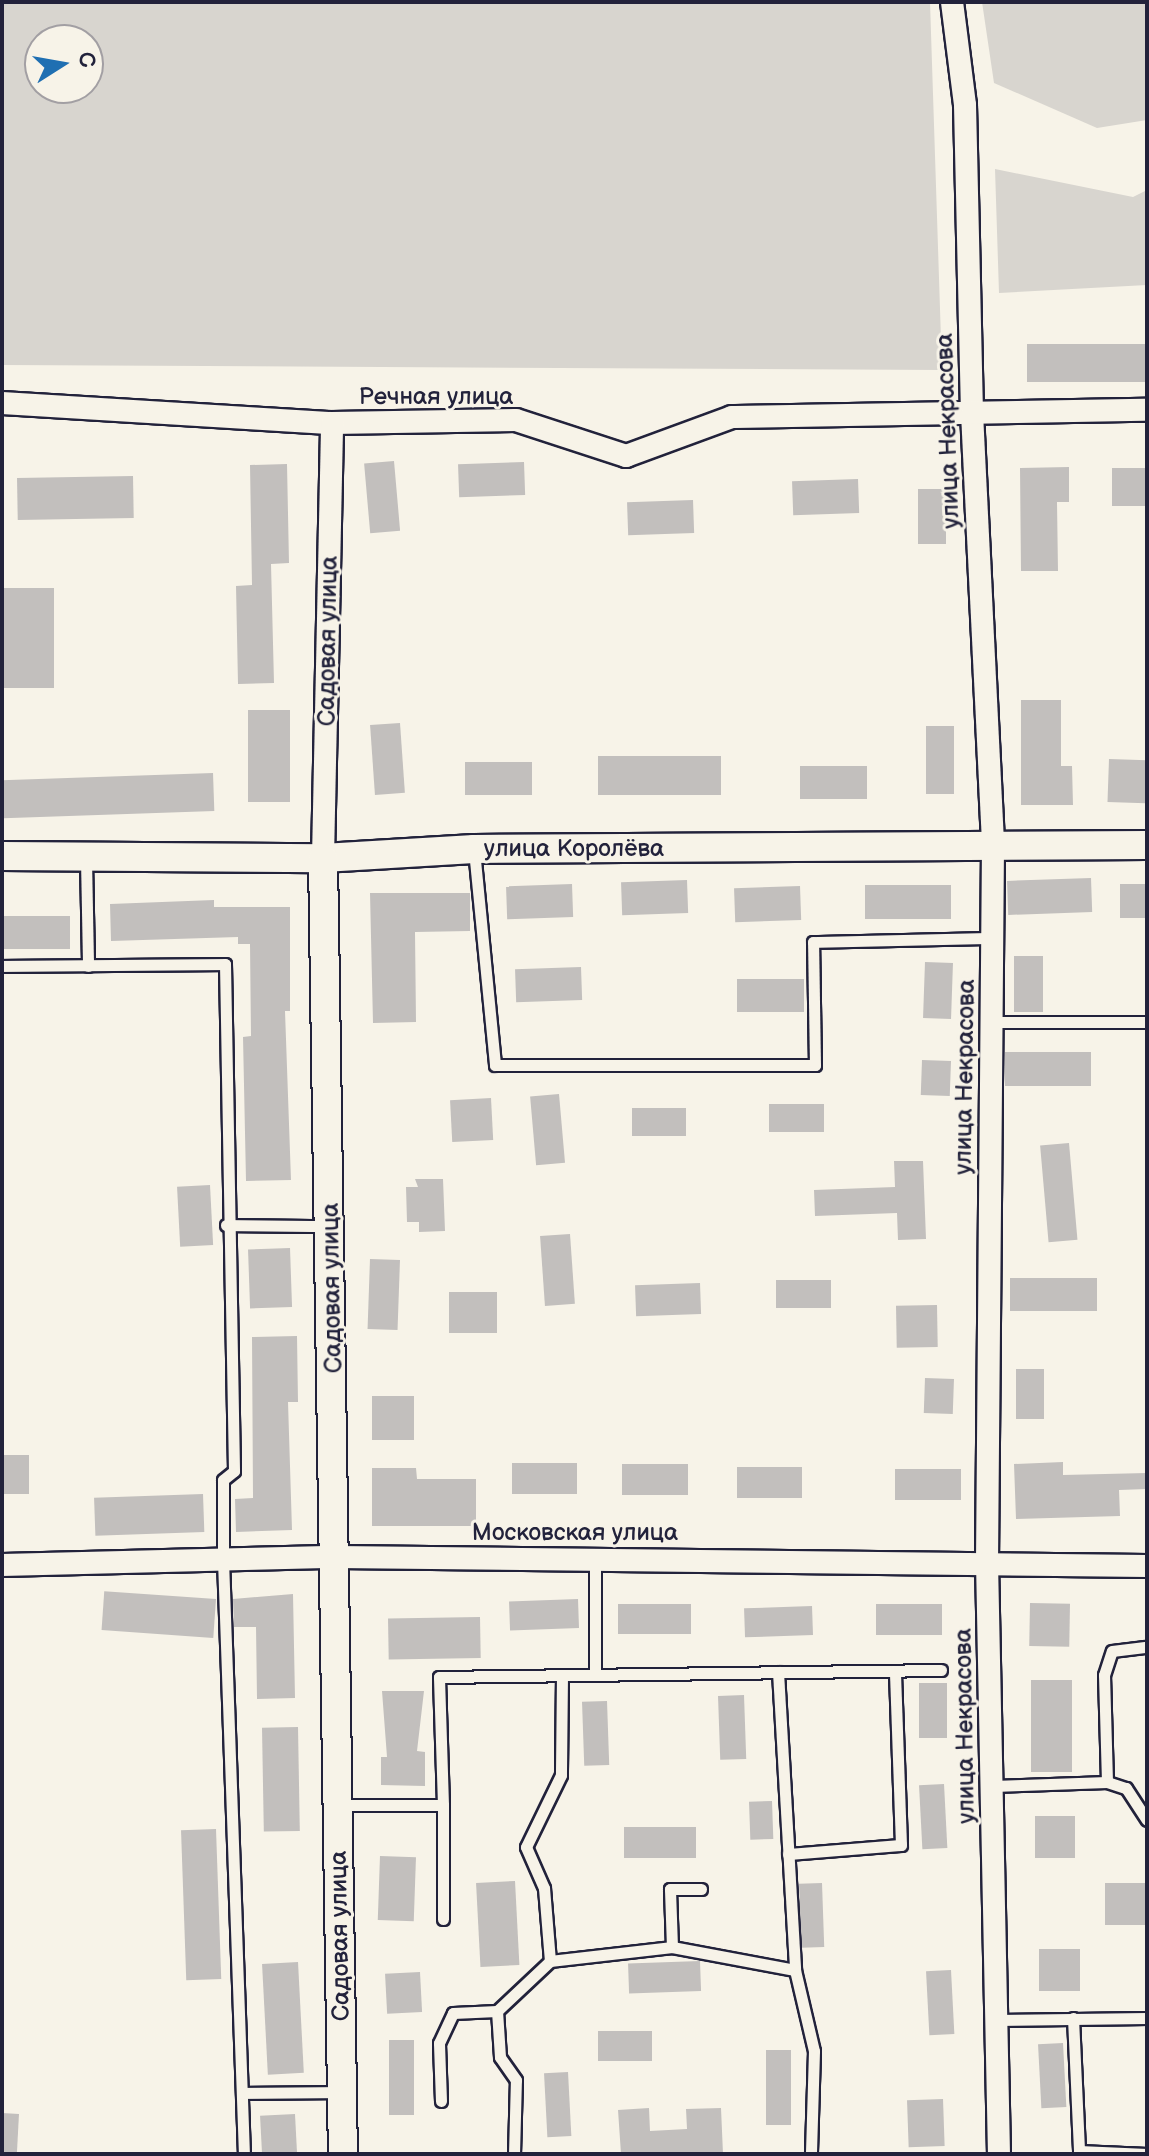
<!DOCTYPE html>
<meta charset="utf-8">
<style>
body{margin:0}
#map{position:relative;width:1149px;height:2156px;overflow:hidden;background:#f7f3e8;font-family:"Balsamiq Sans",sans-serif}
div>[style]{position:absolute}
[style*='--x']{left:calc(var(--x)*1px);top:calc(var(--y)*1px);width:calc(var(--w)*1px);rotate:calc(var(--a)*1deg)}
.green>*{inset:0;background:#d8d5cf}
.building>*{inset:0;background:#c2bfbd;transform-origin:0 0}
.roads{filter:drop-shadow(2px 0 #22223b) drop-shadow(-2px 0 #22223b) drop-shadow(0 2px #22223b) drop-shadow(0 -2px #22223b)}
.service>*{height:11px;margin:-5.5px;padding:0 5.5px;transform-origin:5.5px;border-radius:5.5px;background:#f7f3e8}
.minor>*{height:22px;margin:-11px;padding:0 11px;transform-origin:11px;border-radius:11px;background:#f7f3e8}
.tertiary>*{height:28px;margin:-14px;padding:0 14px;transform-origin:14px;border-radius:14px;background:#f7f3e8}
span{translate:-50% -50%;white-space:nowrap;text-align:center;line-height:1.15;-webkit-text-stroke:6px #f7f3e8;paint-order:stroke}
.street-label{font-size:24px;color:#22223b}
.frame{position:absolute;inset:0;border:4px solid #22223b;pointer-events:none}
.north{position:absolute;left:24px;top:24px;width:80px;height:80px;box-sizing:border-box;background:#f7f3e8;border:2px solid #a29fa3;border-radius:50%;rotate:79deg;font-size:22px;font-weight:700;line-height:32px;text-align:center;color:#22223b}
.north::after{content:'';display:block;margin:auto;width:28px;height:36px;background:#1f6fb2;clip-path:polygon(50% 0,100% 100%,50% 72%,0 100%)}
</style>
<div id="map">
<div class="green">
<div style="clip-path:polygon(evenodd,2px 2px,930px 2px,942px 370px,2px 365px,2px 2px,40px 40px,88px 40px,88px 88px,40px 88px,40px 40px)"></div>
<div style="clip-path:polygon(982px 2px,1147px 2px,1147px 120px,1097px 128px,994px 83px)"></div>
<div style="clip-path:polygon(995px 169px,1133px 197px,1147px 190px,1147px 285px,999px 293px)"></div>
</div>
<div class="building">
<div style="left:1147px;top:344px;width:38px;height:120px;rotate:90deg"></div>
<div style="left:394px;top:461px;width:70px;height:30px;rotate:85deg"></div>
<div style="left:524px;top:462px;width:33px;height:66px;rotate:88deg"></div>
<div style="clip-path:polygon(287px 464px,289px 563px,271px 564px,274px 683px,238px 684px,236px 586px,252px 585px,250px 465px)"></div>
<div style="clip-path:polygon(1069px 467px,1069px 502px,1057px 502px,1058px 571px,1021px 571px,1020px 468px)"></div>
<div style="left:1147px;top:468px;width:38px;height:35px;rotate:90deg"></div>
<div style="left:133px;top:476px;width:42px;height:116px;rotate:89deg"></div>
<div style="left:858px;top:479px;width:34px;height:66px;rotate:88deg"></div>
<div style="left:918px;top:489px;width:28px;height:55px"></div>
<div style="left:693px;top:500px;width:33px;height:66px;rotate:88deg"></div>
<div style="left:4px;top:588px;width:50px;height:100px"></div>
<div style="clip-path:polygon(1021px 700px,1061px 700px,1061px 766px,1072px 766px,1073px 805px,1021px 805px)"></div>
<div style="left:248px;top:710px;width:42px;height:92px"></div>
<div style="left:400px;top:723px;width:70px;height:30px;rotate:86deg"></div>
<div style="left:926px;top:726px;width:28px;height:68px"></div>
<div style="left:721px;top:756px;width:39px;height:123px;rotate:90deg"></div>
<div style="left:1109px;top:759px;width:38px;height:43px;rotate:2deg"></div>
<div style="left:532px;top:762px;width:33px;height:67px;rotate:90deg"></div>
<div style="left:867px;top:766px;width:33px;height:67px;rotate:90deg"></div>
<div style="left:213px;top:773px;width:38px;height:211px;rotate:88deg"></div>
<div style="left:1091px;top:878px;width:34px;height:84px;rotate:88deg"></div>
<div style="left:687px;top:880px;width:33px;height:66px;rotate:88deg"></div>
<div style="left:572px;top:884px;width:33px;height:66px;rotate:88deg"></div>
<div style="left:1120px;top:884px;width:27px;height:34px"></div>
<div style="left:951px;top:885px;width:34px;height:86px;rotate:90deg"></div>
<div style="left:800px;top:886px;width:34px;height:66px;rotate:88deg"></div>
<div style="clip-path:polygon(370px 893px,470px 893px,470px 931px,415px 932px,416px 1022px,373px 1023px)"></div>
<div style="clip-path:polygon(214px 900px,214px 907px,290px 907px,290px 1011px,285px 1011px,291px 1180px,246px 1181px,243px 1037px,251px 1036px,250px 944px,238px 944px,238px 937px,111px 941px,110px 904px)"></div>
<div style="left:2px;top:916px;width:68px;height:33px"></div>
<div style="left:1014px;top:956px;width:29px;height:56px"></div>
<div style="left:925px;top:962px;width:28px;height:56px;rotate:2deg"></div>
<div style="left:581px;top:967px;width:33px;height:66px;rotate:88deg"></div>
<div style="left:804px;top:979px;width:33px;height:67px;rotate:90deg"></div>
<div style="left:1005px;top:1052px;width:86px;height:34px"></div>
<div style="left:922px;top:1060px;width:29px;height:35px;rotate:2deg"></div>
<div style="left:559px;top:1094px;width:69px;height:29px;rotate:85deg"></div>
<div style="left:491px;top:1098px;width:42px;height:41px;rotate:87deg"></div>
<div style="left:769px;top:1104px;width:55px;height:28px"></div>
<div style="left:632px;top:1108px;width:54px;height:28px"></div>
<div style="left:1069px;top:1143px;width:97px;height:29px;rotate:85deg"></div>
<div style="clip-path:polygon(894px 1161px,923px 1161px,926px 1239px,898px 1240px,897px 1213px,815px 1216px,814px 1190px,895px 1187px)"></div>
<div style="clip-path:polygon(415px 1179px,443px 1179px,445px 1231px,419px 1232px,419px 1222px,407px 1222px,406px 1187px,418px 1187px)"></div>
<div style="left:210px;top:1185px;width:60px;height:33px;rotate:87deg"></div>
<div style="left:570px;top:1234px;width:70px;height:30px;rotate:86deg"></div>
<div style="left:290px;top:1248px;width:59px;height:42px;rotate:88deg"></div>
<div style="left:370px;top:1259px;width:30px;height:70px;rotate:2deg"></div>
<div style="left:1097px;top:1278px;width:33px;height:87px;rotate:90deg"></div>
<div style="left:776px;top:1280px;width:55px;height:28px"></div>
<div style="left:700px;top:1283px;width:31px;height:65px;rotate:88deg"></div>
<div style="left:449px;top:1292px;width:48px;height:41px"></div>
<div style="left:937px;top:1305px;width:42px;height:41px;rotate:89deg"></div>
<div style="clip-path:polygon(297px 1336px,298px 1402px,288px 1402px,292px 1530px,236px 1532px,235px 1499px,253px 1498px,252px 1337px)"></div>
<div style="left:1016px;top:1369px;width:28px;height:50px"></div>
<div style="left:925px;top:1378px;width:29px;height:35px;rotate:2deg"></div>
<div style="left:372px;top:1396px;width:42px;height:44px"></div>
<div style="left:2px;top:1455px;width:27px;height:39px"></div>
<div style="clip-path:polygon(1063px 1462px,1063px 1475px,1147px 1473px,1147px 1489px,1119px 1490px,1120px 1516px,1016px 1519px,1014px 1464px)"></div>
<div style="left:512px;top:1463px;width:65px;height:31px"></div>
<div style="left:622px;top:1464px;width:66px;height:31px"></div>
<div style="left:737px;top:1467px;width:65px;height:31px"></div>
<div style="clip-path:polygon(372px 1468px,416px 1468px,417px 1479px,476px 1479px,476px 1526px,372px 1526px)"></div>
<div style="left:895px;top:1469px;width:66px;height:31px"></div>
<div style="left:203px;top:1494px;width:38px;height:109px;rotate:88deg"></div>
<div style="clip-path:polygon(293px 1594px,295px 1698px,257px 1699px,256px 1627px,234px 1627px,233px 1599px)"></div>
<div style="left:216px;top:1599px;width:39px;height:112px;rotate:94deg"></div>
<div style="left:578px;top:1599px;width:29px;height:69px;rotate:88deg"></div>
<div style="left:1030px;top:1603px;width:40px;height:43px;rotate:1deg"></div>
<div style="left:691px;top:1604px;width:30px;height:73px;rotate:90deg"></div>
<div style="left:876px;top:1604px;width:66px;height:31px"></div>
<div style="left:812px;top:1606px;width:29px;height:68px;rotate:88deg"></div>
<div style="left:480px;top:1617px;width:41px;height:92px;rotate:89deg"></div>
<div style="left:1031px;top:1680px;width:41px;height:92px"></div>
<div style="left:919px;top:1683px;width:28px;height:55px"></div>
<div style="clip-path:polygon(382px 1691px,424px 1691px,417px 1751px,425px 1752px,425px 1786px,381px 1785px,381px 1757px,387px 1757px)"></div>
<div style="left:744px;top:1695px;width:64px;height:26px;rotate:88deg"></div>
<div style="left:607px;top:1701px;width:64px;height:25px;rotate:88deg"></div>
<div style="left:298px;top:1727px;width:104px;height:36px;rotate:89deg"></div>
<div style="left:944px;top:1784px;width:64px;height:25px;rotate:87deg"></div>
<div style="left:772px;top:1801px;width:38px;height:23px;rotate:88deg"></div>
<div style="left:1035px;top:1816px;width:40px;height:42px"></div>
<div style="left:696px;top:1827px;width:31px;height:72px;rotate:90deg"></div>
<div style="left:216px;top:1829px;width:150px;height:35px;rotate:88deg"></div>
<div style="left:380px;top:1856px;width:36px;height:64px;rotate:2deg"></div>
<div style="left:515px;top:1881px;width:84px;height:39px;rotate:87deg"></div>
<div style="left:822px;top:1883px;width:64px;height:23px;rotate:88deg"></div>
<div style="left:1105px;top:1883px;width:40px;height:42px"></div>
<div style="left:1039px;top:1949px;width:41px;height:42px"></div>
<div style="left:700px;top:1961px;width:30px;height:72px;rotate:88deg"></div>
<div style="left:298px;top:1962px;width:111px;height:36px;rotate:87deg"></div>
<div style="left:951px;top:1970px;width:64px;height:25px;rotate:87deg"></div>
<div style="left:420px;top:1972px;width:40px;height:35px;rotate:87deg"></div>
<div style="left:652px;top:2031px;width:30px;height:54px;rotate:90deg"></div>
<div style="left:389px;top:2040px;width:25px;height:75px"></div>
<div style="left:1063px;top:2043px;width:64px;height:25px;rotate:87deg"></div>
<div style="left:766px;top:2050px;width:25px;height:75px"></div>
<div style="left:568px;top:2072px;width:64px;height:24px;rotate:87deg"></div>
<div style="left:943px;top:2099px;width:47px;height:36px;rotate:88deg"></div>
<div style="clip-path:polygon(649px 2108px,650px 2131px,687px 2129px,686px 2109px,721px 2108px,723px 2154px,621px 2154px,618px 2110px)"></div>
<div style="left:2px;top:2113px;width:17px;height:41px;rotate:3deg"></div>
<div style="left:295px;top:2114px;width:40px;height:35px;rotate:87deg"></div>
</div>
<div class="roads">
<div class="service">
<div style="--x:474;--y:850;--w:216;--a:84.4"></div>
<div style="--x:495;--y:1065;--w:320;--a:0"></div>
<div style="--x:815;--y:1065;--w:123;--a:-90.9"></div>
<div style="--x:813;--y:942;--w:180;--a:-1.3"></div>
<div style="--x:86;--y:859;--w:107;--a:88.9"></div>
<div style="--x:2;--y:966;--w:223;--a:-0.5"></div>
<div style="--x:225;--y:964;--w:507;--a:88.98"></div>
<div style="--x:234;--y:1471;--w:14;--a:141"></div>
<div style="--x:223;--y:1480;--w:80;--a:90"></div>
<div style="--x:223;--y:1560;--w:594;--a:87.98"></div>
<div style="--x:992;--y:1022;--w:155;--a:0"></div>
<div style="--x:226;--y:1225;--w:103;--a:0.6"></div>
<div style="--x:595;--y:1559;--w:116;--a:90"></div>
<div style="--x:778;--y:1672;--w:298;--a:86.7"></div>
<div style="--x:562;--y:1675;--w:100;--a:90.6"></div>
<div style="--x:561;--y:1775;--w:80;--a:115.9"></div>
<div style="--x:526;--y:1847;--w:45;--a:66.3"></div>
<div style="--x:544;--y:1888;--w:73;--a:85.3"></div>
<div style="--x:550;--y:1961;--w:123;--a:-6.5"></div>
<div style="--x:672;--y:1947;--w:125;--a:10.6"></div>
<div style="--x:795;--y:1970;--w:83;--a:76.8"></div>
<div style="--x:814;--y:2051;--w:103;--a:91.7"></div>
<div style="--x:1107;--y:1782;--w:20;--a:18"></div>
<div style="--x:1126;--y:1788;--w:38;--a:57"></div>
<div style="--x:993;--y:1786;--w:114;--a:-2"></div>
<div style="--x:1107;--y:1782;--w:107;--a:-91.6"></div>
<div style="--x:1104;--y:1675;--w:25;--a:-72"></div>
<div style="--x:1112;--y:1651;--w:35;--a:-7"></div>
<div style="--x:339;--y:1805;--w:104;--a:0"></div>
<div style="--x:443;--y:1805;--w:114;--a:90"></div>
<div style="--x:443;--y:1805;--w:128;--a:-91.8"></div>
<div style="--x:439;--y:1677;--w:502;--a:-0.8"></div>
<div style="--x:788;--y:1854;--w:113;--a:-4.6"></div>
<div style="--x:901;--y:1845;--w:174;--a:-92"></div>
<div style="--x:672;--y:1947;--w:58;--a:-92"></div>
<div style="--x:670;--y:1889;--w:31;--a:0"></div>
<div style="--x:1073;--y:2018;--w:133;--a:87.4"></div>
<div style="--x:1079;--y:2151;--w:68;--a:2.5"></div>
<div style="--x:997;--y:2020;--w:150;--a:-0.8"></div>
<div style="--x:242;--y:2093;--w:99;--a:-0.6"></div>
<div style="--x:441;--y:2101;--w:58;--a:-92"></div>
<div style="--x:439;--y:2043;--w:33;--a:-65"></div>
<div style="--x:453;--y:2013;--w:44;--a:-2.6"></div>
<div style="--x:514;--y:2154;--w:74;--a:-88.5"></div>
<div style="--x:516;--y:2080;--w:28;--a:-125"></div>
<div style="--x:500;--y:2057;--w:46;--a:-93.7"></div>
<div style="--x:497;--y:2011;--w:73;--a:-43.3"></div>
</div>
<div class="minor">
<div style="--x:952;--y:2;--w:104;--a:82.8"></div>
<div style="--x:965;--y:105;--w:308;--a:88.7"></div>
<div style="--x:972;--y:413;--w:434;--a:87.2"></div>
<div style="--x:993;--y:846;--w:716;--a:90.48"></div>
<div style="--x:987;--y:1562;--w:592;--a:88.84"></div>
<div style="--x:2;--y:403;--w:331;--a:3.5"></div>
<div style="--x:332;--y:423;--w:184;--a:-0.9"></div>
<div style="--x:516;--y:420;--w:116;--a:18.1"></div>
<div style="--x:626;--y:456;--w:113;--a:-20.2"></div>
<div style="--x:732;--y:417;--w:415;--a:-1"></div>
<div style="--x:323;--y:858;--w:435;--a:-88.8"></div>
<div style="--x:2;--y:1565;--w:334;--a:-1.4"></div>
<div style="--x:336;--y:1557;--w:811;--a:0.64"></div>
</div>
<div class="tertiary">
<div style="--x:2;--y:856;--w:321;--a:0.4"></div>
<div style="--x:323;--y:858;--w:151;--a:-3.4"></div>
<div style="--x:474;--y:849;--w:673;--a:-0.34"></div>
<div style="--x:323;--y:858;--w:1296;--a:89.12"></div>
</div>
</div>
<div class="street-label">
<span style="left:436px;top:397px">Речная улица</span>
<span style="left:948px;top:431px;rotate:-92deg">улица Некрасова</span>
<span style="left:328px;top:641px;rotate:-89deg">Садовая улица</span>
<span style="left:574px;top:849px">улица Королёва</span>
<span style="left:965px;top:1077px;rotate:-89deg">улица Некрасова</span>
<span style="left:332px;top:1288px;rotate:-91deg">Садовая улица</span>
<span style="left:575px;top:1533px">Московская улица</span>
<span style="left:965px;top:1726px;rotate:-91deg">улица Некрасова</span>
<span style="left:340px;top:1936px;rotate:-91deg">Садовая улица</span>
</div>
<div class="frame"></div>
<div class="north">С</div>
</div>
